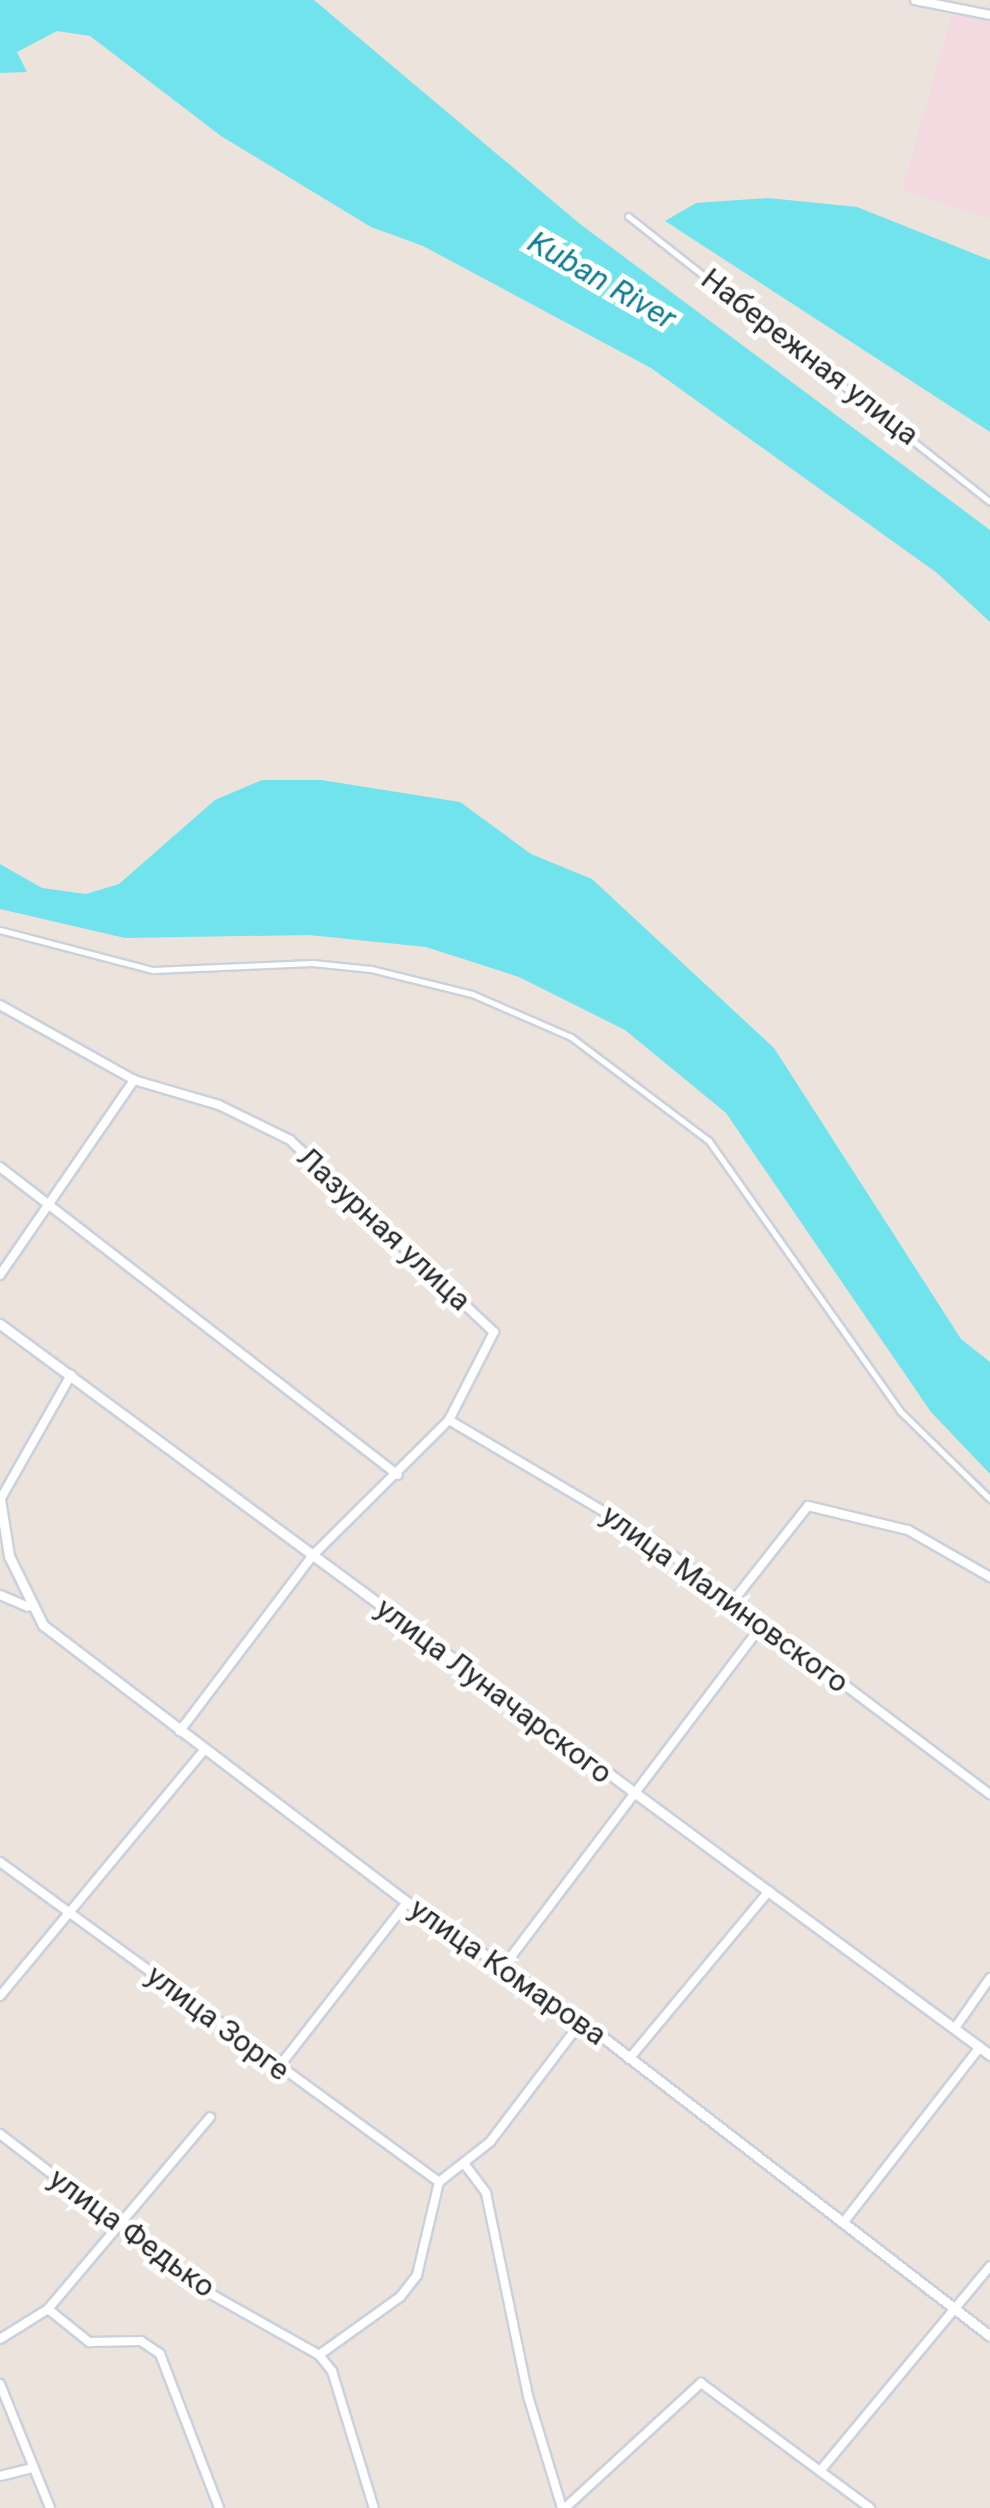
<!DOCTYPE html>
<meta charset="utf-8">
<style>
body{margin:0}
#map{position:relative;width:990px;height:2508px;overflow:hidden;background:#ece3dd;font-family:Roboto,sans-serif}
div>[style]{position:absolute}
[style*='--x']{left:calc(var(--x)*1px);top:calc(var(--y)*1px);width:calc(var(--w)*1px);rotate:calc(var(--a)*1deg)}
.medical>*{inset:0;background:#f3dae0}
.water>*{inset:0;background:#71e3ed}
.roads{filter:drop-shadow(2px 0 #cbd1dc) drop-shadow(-2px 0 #cbd1dc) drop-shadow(0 2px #cbd1dc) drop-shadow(0 -2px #cbd1dc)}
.pedestrian>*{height:5px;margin:-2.5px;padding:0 2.5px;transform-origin:2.5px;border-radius:2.5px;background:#fff}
.minor>*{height:8px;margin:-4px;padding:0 4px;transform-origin:4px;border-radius:4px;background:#fff}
.tertiary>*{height:9px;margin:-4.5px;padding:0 4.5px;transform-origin:4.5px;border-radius:4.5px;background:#fff}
span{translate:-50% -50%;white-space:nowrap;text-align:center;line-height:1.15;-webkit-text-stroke:10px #fff;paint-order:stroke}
.street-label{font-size:30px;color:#2a2a2a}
.water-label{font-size:32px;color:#0f7d93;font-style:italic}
</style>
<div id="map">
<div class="medical">
<div style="clip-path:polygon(955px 4px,990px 11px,990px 219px,902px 190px)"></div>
</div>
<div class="water">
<div style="clip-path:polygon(0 0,314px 0,580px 224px,990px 530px,990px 622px,937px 573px,651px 368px,423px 246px,371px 227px,221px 136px,90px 36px,57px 31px,17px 52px,27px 72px,0 73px)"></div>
<div style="clip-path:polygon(768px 198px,857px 207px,990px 260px,990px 432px,665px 221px,696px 203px)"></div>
<div style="clip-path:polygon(262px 780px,321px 780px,460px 802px,531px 854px,592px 879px,774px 1048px,961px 1339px,990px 1362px,990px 1474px,931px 1412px,726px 1113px,625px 1030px,519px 977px,426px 947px,309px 935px,125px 938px,0 909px,0 864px,42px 888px,86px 894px,119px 884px,215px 800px)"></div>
</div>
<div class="roads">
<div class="pedestrian">
<div style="--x:628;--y:216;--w:461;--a:38.3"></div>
<div style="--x:0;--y:930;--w:158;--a:14.7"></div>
<div style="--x:153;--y:970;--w:159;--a:-2.5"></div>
<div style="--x:312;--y:963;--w:59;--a:5.8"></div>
<div style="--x:371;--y:969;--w:104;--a:13.9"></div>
<div style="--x:472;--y:994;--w:108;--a:23.5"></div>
<div style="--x:571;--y:1037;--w:173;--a:37"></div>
<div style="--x:709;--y:1141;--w:331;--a:54.7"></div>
<div style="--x:900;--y:1411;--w:126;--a:44.4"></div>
</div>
<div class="minor">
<div style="--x:915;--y:0;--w:76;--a:11.3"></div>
<div style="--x:0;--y:1005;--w:154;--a:29.2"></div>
<div style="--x:134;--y:1080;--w:89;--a:16.4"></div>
<div style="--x:219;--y:1105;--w:79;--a:26.2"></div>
<div style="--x:290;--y:1140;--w:280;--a:43.3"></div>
<div style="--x:494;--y:1332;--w:99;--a:117.1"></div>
<div style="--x:449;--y:1420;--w:192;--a:135.2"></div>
<div style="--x:313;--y:1555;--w:221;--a:127.1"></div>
<div style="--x:0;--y:1167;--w:503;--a:37.74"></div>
<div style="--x:0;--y:1275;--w:237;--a:-55.5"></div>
<div style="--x:449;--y:1420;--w:239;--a:30.6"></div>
<div style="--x:655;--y:1542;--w:419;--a:37"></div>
<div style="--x:0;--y:1500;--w:144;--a:-60.4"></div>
<div style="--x:0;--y:1595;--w:30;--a:23"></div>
<div style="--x:733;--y:1601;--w:121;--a:-51.7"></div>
<div style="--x:808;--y:1506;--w:103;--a:13.5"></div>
<div style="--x:908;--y:1530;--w:95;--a:29.8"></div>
<div style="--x:0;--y:1862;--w:543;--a:36.09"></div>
<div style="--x:504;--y:1966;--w:430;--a:-52.9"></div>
<div style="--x:0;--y:1996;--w:320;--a:-50.3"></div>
<div style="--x:955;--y:2028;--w:61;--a:-55"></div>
<div style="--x:629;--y:2059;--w:219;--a:-50.2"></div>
<div style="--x:278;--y:2068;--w:210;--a:-52.1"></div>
<div style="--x:0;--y:2134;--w:255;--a:37.5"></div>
<div style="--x:202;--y:2289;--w:134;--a:29.4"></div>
<div style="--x:319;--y:2355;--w:100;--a:-35.6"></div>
<div style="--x:400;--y:2297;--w:28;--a:-52"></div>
<div style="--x:417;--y:2275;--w:96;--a:-76.7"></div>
<div style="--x:439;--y:2182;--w:65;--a:-38.1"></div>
<div style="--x:490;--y:2142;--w:152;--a:-52.8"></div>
<div style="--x:466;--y:2166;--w:34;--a:53"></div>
<div style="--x:486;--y:2193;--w:207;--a:78.3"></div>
<div style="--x:528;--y:2396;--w:117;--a:73.1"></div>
<div style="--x:843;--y:2223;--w:223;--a:-52.1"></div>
<div style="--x:48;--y:2309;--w:53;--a:38.8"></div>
<div style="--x:89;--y:2342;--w:52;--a:-1.1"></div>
<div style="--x:141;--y:2341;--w:23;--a:34"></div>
<div style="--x:160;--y:2354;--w:165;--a:69"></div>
<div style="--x:0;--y:2339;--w:57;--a:-32"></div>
<div style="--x:48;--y:2309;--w:251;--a:-49.8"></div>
<div style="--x:319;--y:2355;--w:21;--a:51"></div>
<div style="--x:332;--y:2371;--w:143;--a:73"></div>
<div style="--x:0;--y:2384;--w:134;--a:68"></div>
<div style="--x:820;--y:2471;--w:266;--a:-50.3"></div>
<div style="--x:0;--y:2476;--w:33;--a:-14"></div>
<div style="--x:565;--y:2508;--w:185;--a:-42.6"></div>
<div style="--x:701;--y:2383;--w:210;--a:36.5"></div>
</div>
<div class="tertiary">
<div style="--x:0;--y:1324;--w:1231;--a:36.44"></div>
<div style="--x:0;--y:1499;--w:58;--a:81"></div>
<div style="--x:9;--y:1556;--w:77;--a:63.8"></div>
<div style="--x:43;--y:1625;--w:457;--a:37.3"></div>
<div style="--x:407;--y:1902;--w:212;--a:34.2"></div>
<div style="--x:582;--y:2021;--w:515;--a:37.67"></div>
</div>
</div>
<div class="street-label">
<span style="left:810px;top:357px;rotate:38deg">Набережная улица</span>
<span style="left:384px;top:1229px;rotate:43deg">Лазурная улица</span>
<span style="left:725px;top:1599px;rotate:36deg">улица Малиновского</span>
<span style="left:494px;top:1691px;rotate:37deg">улица Луначарского</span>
<span style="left:508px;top:1972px;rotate:35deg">улица Комарова</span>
<span style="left:218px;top:2023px;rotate:37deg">улица Зорге</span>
<span style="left:132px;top:2233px;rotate:36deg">улица Федько</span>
</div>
<div class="water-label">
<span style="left:602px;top:280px;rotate:30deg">Kuban River</span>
</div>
</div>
